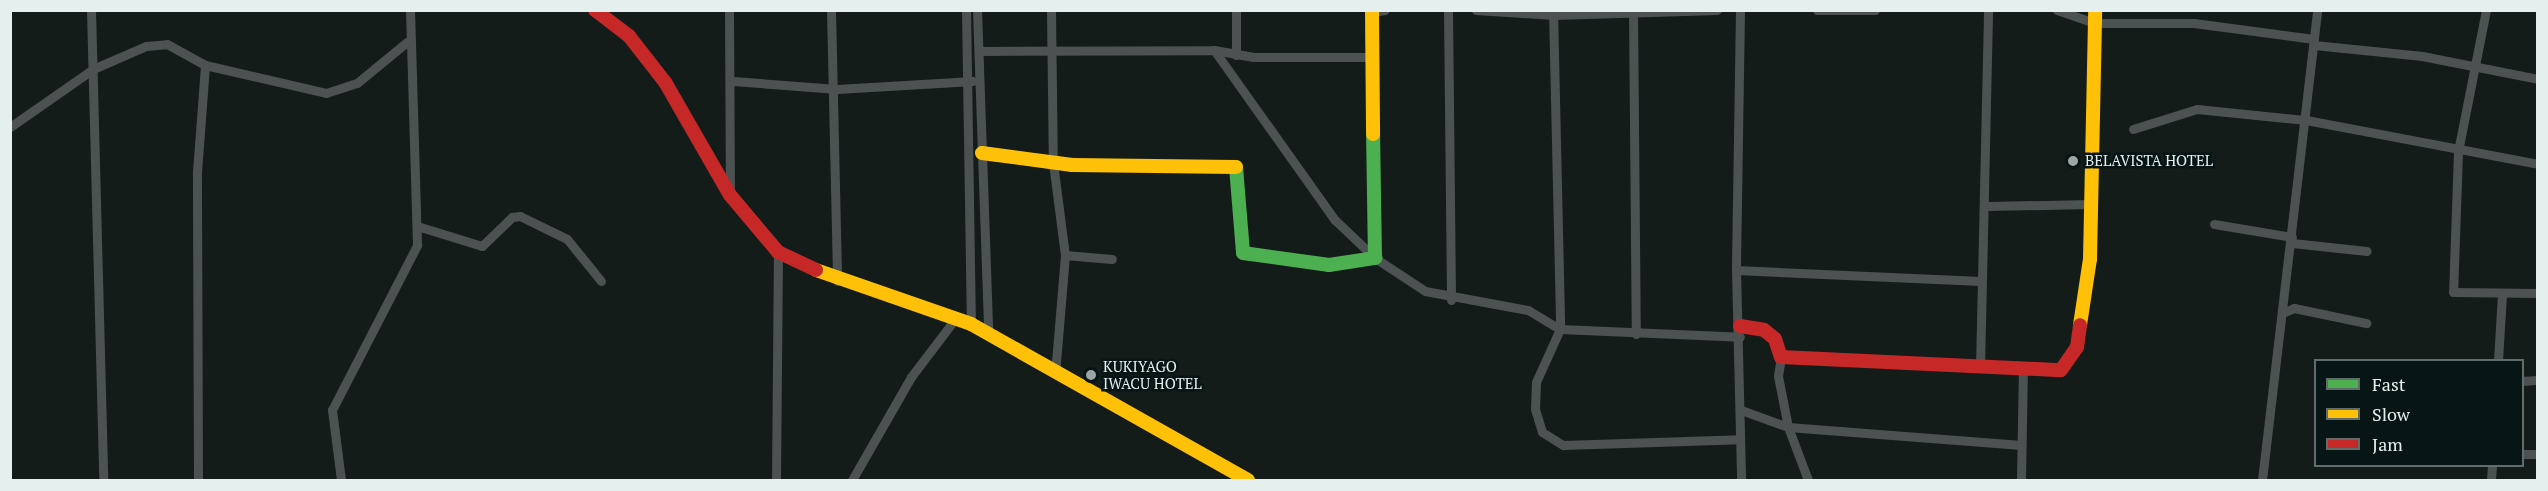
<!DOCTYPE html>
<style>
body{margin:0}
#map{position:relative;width:2548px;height:491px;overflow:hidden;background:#141c1a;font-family:"PT Serif",serif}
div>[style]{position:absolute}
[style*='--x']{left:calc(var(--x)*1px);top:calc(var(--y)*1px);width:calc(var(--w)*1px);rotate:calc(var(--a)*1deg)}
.street>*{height:9px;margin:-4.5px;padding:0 4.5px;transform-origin:4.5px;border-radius:4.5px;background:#4c5251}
.fast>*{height:14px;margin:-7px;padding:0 7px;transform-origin:7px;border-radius:7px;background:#4caf50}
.slow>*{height:14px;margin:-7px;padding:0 7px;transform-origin:7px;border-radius:7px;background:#ffc107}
.jam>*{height:14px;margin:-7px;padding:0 7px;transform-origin:7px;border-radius:7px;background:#c62828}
.dots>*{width:16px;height:16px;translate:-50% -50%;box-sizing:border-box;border:3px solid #071614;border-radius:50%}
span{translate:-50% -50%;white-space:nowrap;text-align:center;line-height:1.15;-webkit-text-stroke:5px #071614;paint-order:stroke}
.poi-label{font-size:15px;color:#e5efed}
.left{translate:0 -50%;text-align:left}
.frame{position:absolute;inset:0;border:12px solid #e5efed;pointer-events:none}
.legend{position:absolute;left:2314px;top:359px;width:210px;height:108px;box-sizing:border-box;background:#071614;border:2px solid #606d6b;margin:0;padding:8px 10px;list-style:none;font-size:18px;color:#e5efed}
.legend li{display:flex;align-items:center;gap:12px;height:30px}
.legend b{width:30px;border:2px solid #606d6b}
</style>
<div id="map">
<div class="street">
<div style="--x:91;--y:10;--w:470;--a:88.5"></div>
<div style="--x:729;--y:10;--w:183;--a:89.7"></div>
<div style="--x:831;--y:10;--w:271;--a:88.7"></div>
<div style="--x:966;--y:10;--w:314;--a:89.1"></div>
<div style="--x:977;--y:10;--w:323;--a:88"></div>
<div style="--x:1051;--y:10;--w:153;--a:89.3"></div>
<div style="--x:1053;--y:163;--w:93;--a:82.6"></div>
<div style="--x:1065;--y:255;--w:119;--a:94.8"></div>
<div style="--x:1448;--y:10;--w:290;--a:89.4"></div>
<div style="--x:1476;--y:10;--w:78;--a:3.7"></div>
<div style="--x:1554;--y:15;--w:163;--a:-1.8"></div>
<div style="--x:1553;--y:10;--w:319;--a:88.7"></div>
<div style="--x:1560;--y:329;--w:58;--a:114.4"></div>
<div style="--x:1536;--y:382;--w:27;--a:92"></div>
<div style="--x:1535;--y:409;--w:24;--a:73"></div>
<div style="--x:1542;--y:432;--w:25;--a:32"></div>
<div style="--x:1563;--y:445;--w:177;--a:-1.9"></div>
<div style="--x:1633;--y:10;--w:324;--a:89.5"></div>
<div style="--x:1740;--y:10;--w:260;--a:90.9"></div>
<div style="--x:1736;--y:270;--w:210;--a:88.6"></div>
<div style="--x:1817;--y:10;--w:58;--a:0"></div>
<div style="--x:2057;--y:10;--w:39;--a:19"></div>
<div style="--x:2094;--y:23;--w:100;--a:0"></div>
<div style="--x:2194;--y:23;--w:121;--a:7.6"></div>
<div style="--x:2486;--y:10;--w:145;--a:101.2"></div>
<div style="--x:2458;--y:152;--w:140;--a:92"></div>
<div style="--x:2453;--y:292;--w:85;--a:0.7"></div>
<div style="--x:1372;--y:12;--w:13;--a:-9"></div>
<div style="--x:2314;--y:45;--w:109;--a:5.8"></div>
<div style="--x:2422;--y:56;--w:118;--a:11.2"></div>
<div style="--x:1214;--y:50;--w:209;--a:54.6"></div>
<div style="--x:1335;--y:220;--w:55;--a:43.5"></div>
<div style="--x:1375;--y:258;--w:60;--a:33.4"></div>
<div style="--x:1425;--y:291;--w:105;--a:10.5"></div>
<div style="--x:1528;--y:310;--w:37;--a:31"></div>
<div style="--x:1560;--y:329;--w:180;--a:2.5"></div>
<div style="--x:979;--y:51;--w:235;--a:-0.2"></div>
<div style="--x:1214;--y:50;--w:40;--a:10"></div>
<div style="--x:1253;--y:57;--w:118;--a:0"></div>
<div style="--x:1236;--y:55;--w:45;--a:-90"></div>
<div style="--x:733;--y:81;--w:104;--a:4.4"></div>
<div style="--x:837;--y:89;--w:136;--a:-3.4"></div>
<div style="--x:10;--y:127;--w:101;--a:-34.9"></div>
<div style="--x:93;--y:69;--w:58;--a:-23.5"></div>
<div style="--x:146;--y:46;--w:21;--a:-5"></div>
<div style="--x:167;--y:44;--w:43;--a:28.9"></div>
<div style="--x:205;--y:65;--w:124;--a:13"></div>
<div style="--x:326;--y:93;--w:33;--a:-18"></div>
<div style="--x:357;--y:83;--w:65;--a:-39.4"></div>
<div style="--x:2133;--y:129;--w:67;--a:-17.4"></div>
<div style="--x:2197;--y:109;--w:110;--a:5.8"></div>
<div style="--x:2306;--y:120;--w:236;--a:10.7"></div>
<div style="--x:1987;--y:206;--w:105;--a:-1.1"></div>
<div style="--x:2214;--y:224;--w:79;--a:9.5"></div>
<div style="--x:417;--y:226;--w:68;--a:17.1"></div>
<div style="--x:482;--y:246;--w:42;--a:-44"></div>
<div style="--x:512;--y:217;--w:8;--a:-7"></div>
<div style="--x:520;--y:216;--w:52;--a:26.1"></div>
<div style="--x:567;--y:239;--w:54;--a:51"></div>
<div style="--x:2292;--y:243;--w:75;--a:6.1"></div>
<div style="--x:1065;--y:255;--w:47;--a:4.9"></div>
<div style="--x:1736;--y:270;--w:245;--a:2.6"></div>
<div style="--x:2285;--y:312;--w:10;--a:-24"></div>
<div style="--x:2294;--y:308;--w:74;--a:11.8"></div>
<div style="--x:1781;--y:357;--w:19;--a:99"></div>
<div style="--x:1778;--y:376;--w:52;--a:78.9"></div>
<div style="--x:1788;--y:427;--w:57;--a:69.3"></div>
<div style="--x:2498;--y:360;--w:66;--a:-86.5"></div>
<div style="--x:1980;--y:367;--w:357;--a:-88.7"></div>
<div style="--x:2522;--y:381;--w:16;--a:-4"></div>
<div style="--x:1741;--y:410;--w:50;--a:19.9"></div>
<div style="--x:1788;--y:427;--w:234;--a:4.4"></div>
<div style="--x:2522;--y:454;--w:16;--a:0"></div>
<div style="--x:198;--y:480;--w:308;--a:-90.2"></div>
<div style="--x:197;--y:172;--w:107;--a:-85.7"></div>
<div style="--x:341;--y:480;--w:71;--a:-97.3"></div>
<div style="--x:332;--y:410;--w:186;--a:-62.7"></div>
<div style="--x:417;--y:245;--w:235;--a:-91.7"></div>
<div style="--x:776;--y:480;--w:228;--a:-89.5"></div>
<div style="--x:852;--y:480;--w:119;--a:-60.2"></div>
<div style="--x:911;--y:377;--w:73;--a:-52.8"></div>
<div style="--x:2021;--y:480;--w:111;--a:-89"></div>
<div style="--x:2262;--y:480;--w:473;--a:-83.3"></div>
<div style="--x:2491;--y:480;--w:14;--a:-86"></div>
</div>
<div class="fast">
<div style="--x:1236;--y:167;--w:86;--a:85.3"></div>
<div style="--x:1243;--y:253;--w:87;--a:7.9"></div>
<div style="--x:1329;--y:265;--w:47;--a:-8.7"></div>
<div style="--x:1375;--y:258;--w:124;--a:-90.9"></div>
</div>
<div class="slow">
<div style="--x:1372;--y:10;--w:124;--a:89.5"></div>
<div style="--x:982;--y:153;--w:91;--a:7.6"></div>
<div style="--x:1072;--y:165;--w:164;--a:0.7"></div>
<div style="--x:816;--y:270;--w:164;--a:19.2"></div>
<div style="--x:971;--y:324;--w:318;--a:29.4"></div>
<div style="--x:2080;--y:325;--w:67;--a:-81.4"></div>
<div style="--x:2090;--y:259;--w:249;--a:-88.8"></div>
</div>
<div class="jam">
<div style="--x:595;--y:10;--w:43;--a:37.4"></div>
<div style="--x:629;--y:36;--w:58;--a:52"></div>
<div style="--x:665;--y:82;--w:130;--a:60.1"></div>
<div style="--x:730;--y:195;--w:75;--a:49.9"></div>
<div style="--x:778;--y:252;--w:42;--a:25.3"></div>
<div style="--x:1740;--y:326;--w:24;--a:9"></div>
<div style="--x:1764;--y:330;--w:14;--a:39"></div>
<div style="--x:1775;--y:339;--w:19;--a:72"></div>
<div style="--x:1781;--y:357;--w:280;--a:2.7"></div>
<div style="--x:2061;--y:370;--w:28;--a:-55"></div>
<div style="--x:2077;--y:347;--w:22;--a:-82"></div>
</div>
<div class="dots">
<div style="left:2073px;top:161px;background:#9ca5a3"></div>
<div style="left:1091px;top:375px;background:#9ca5a3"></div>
</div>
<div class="poi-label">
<span class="left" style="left:2085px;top:161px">BELAVISTA HOTEL</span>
<span class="left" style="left:1103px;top:375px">KUKIYAGO<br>IWACU HOTEL</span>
</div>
<div class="frame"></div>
<ul class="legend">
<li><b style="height:8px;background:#4caf50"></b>Fast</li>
<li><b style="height:8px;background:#ffc107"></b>Slow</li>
<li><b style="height:8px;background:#c62828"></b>Jam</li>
</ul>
</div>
